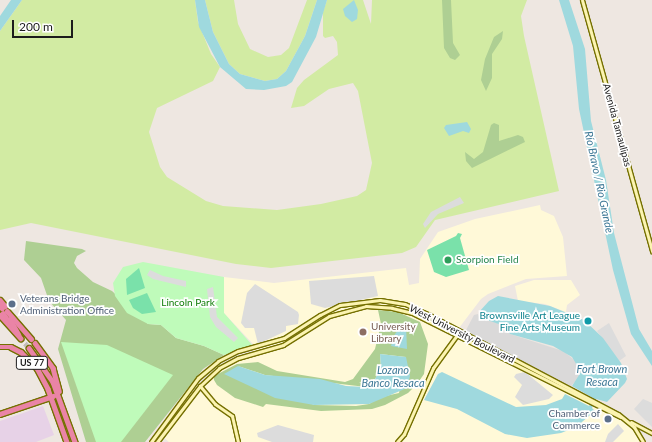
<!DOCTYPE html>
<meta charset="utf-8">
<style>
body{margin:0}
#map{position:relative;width:652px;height:442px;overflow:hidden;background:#eee7e1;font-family:Lato,sans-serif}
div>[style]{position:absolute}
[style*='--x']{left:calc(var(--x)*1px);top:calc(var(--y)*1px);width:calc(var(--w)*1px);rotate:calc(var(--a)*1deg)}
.residential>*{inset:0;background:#dad9d9}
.industrial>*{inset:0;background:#e7d2e7}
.education>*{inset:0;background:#fff9d8}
.grass>*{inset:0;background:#d2eba3}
.forest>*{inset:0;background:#aecf93}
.park>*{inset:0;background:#bffbba}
.pitch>*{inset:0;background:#7ae1aa}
.parking>*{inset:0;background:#dcdcdc}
.water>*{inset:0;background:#9fd9de}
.highway-tunnel>*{height:4.5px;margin-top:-2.25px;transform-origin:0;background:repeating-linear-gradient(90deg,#c4beba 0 4.5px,transparent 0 6.5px)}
.roads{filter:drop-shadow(1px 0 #757000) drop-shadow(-1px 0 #757000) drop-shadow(0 1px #757000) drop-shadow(0 -1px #757000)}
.secondary>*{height:3px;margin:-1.5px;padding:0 1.5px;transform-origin:1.5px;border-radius:1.5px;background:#fcf4b1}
.highway>*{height:4.5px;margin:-2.25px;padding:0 2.25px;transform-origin:2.25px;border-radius:2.25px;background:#ea84a6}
.dots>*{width:11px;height:11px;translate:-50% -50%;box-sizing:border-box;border:2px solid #fff;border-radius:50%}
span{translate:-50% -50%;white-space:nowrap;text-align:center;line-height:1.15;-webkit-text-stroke:3.5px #fff;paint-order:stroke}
.shield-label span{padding:1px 3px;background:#fff;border:1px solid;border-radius:3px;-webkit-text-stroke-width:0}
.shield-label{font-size:9px;color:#1c1c1c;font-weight:700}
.street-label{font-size:10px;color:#1c1c1c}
.leisure-label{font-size:10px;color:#27864d}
.left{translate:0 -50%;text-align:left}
.service-label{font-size:10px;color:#4e5e75}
.right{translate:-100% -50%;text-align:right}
.park-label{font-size:10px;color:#0f7d07}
.culture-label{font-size:10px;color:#0d838f}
.education-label{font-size:10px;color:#785e54}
.water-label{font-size:11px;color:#3d7896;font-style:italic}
.scale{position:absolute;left:12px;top:20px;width:61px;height:18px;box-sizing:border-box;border:2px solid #1c1c1c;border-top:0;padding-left:5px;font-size:12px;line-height:14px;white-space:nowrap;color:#1c1c1c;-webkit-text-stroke:3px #fff;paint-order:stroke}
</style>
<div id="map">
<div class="residential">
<div style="clip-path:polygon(478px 314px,479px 317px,505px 326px,510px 334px,563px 351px,577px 362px,581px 369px,580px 376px,571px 386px,465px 332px,474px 315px)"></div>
</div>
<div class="industrial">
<div style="clip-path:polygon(43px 406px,54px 435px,36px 442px,0 442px,0 421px)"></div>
</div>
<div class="education">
<div style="clip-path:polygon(540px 205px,541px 210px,554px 216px,563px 237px,567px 276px,526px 279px,488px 294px,481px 299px,459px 328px,459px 338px,626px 423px,634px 428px,641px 442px,169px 442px,163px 437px,207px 380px,217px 370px,240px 358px,253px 355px,253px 344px,224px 313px,224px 277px,274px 283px,406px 268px,409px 285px,419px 283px,420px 259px,438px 232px,475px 219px)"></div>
<div style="clip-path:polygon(534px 280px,571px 280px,580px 295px,567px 305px,566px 312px,545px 304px,518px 301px,515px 286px)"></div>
</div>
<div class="grass">
<div style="clip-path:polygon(22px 0,195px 0,198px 22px,211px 54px,220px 67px,213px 81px,157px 108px,149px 132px,160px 167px,167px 177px,206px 201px,223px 206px,277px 210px,321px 204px,357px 196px,366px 190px,372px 163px,358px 91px,353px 83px,329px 89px,304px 106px,291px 108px,297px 88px,304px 80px,338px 55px,337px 42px,333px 36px,325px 38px,323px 36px,323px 12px,327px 0,363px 0,371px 24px,372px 0,527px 0,521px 16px,524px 36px,559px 191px,435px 220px,416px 247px,402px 253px,271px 268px,236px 264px,31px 223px,0 230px,0 31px)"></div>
<div style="clip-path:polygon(205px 0,234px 0,238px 24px,250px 49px,268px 57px,281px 55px,289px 48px,307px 0,317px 0,305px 36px,286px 71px,277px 79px,265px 81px,240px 74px,229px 64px,213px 32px)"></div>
</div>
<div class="forest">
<div style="clip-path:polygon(442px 0,451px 0,453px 43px,460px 55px,455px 60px,450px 58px,444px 48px)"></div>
<div style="clip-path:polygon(503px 31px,502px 39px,492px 54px,492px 78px,486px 91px,481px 80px,485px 59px,494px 37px)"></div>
<div style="clip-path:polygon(494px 123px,499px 125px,499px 141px,518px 135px,523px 137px,525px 142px,472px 168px,466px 161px,465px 152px,474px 159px,483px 152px,491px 125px)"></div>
<div style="clip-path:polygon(26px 241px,82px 249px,86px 251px,77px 256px,74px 263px,77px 268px,93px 282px,112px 291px,148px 324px,161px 325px,176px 338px,204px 346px,224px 355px,203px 369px,145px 442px,86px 442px,58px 349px,66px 320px,49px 301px,41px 278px,24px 260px)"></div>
<div style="clip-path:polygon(evenodd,378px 310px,398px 312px,420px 322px,428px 344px,424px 374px,417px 384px,408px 393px,385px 405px,372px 409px,321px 411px,266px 404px,263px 407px,235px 398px,217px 385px,214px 380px,214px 376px,237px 364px,258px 362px,277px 371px,345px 382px,353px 379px,375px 349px,381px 324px,378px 310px,380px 354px,406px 357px,399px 393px,381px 397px,369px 404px,356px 406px,314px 405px,238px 366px,265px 375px,366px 387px,374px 381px,381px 368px,380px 354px)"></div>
</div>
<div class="park">
<div style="clip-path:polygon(143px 262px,224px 277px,224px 313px,253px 346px,224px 355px,204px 346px,176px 338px,161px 325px,148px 324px,127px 313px,115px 296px,113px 283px,123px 267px)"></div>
<div style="clip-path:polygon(61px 342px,107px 345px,173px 375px,121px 442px,96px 442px)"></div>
</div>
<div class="pitch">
<div style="clip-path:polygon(458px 233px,462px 234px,460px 238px,469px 270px,446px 277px,434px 272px,427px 250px,456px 236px)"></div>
<div style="clip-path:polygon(139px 268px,145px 288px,127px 295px,126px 279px)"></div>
<div style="clip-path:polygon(147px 293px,156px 312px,142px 314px,133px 308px,129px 300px)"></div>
</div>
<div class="parking">
<div style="clip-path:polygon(460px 197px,464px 203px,438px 214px,425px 228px,423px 224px,431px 212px)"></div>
<div style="clip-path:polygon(150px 270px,163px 276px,186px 281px,186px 287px,153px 279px,147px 275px)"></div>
<div style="clip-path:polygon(374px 276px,378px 296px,325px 308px,311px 304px,309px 281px)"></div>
<div style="clip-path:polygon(255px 284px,298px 312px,299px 315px,298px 324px,286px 326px,286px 331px,258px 344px,254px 328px,245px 328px,241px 323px,247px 293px)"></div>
<div style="clip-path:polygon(213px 287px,217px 317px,238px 338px,234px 342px,216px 327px,210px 317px,207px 289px)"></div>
<div style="clip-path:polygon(609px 323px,626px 356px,619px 361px,597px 331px)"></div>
<div style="clip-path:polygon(525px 372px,553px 395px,549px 399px,523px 405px,515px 397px,522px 385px,514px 377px,516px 374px)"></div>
<div style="clip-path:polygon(643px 399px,652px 403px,652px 427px,634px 409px)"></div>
<div style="clip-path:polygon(618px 424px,624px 431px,613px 442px,605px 442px,608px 434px)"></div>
<div style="clip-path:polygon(278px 425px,314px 435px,313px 442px,272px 442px,258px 437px,257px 433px)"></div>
</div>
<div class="water">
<div style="clip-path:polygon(11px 0,22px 0,0 31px,0 16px)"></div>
<div style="clip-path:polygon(195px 0,205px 0,213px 32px,229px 64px,240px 74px,265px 81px,277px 79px,286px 71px,305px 36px,317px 0,327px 0,316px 37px,292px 82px,286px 86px,264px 90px,246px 89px,220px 67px,199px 27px)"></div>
<div style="clip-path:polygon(354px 0,358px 10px,357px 19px,352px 22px,345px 16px,343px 9px)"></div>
<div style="clip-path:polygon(559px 0,569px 0,585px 49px,591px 121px,606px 180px,614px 233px,639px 329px,652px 351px,652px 366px,631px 334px,613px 270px,579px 109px,573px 46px)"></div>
<div style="clip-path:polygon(467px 122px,471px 129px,469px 133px,463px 131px,449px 136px,444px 128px,446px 125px)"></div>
<div style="clip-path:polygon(498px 296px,550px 306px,584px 320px,603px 338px,621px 363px,627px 379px,625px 383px,607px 402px,596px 399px,592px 408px,595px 411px,576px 427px,561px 433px,527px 438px,505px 434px,457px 409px,424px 400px,438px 374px,442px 372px,516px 407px,546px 405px,562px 399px,565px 394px,589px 406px,593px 398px,572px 386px,581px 372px,572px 357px,553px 346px,510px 334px,504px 326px,479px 317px,479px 312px,489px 301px)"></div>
<div style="clip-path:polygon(403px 325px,406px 326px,407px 349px,391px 346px,395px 334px)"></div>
<div style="clip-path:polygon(380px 354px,406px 357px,410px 376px,407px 388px,369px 404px,314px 405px,275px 398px,224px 374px,238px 366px,265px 375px,320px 379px,346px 386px,366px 387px,374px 381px,381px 368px)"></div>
</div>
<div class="highway-tunnel">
<div style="--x:21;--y:338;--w:13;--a:51"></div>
</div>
<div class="roads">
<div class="secondary">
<div style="--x:582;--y:0;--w:261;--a:74.4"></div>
<div style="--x:200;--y:386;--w:23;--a:50"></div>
<div style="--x:215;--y:404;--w:21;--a:35"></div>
<div style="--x:232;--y:416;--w:27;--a:77"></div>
<div style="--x:631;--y:422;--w:24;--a:28"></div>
<div style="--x:151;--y:442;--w:79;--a:-53.7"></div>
<div style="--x:198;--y:378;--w:26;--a:-40"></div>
<div style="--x:218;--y:361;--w:22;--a:-27"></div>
<div style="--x:238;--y:351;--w:48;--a:-15.8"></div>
<div style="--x:284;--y:338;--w:43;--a:-32.6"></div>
<div style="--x:320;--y:315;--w:22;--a:-27"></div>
<div style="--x:340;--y:305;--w:40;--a:-7.1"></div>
<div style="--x:380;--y:300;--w:25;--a:9"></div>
<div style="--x:405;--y:304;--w:27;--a:24"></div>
<div style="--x:430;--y:315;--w:212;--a:27.8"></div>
<div style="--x:618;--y:414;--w:21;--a:39"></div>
<div style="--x:634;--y:427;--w:17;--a:59"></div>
<div style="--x:157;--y:442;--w:71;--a:-52.5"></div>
<div style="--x:200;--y:386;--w:26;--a:-43"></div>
<div style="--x:219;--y:368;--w:21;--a:-28"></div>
<div style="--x:238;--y:358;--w:47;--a:-16.1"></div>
<div style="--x:283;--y:345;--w:54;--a:-32.2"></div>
<div style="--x:329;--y:316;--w:38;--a:-15"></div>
<div style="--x:366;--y:306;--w:26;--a:4"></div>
<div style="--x:392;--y:308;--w:21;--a:14"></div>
<div style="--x:412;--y:313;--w:233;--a:26.5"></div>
<div style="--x:397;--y:442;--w:11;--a:-49"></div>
<div style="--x:404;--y:434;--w:72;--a:-66.3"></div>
<div style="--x:433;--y:368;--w:41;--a:-54"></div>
</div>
<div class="highway">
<div style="--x:0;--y:300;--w:8;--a:50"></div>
<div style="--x:0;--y:306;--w:3;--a:45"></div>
<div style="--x:7;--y:311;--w:37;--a:49"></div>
<div style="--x:3;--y:313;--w:11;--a:56"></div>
<div style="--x:0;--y:315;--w:31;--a:48"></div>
<div style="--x:10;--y:319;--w:18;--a:61"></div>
<div style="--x:35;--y:343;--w:31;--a:54"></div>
<div style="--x:53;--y:368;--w:24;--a:75"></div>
<div style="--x:0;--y:347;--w:11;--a:0"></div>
<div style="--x:11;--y:347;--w:11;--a:27"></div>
<div style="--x:21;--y:352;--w:23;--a:45"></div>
<div style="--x:37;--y:368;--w:24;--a:62"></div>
<div style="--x:48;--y:389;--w:56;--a:70.3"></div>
<div style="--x:29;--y:348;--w:42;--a:54.8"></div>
<div style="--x:53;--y:382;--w:64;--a:69.9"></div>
<div style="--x:0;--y:414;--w:56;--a:-18.8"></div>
</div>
</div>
<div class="dots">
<div style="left:448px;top:260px;background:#2e9e5b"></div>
<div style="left:12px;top:304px;background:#5c6f8a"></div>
<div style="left:588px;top:321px;background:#0f9aa8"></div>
<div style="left:363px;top:332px;background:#8d6e63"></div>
<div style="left:608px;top:419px;background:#5c6f8a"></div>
</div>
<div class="shield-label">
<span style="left:32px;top:363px">US 77</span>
</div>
<div class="street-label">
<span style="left:617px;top:125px;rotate:75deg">Avenida Tamaulipas</span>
<span style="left:462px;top:334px;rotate:27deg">West University Boulevard</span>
</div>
<div class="leisure-label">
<span class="left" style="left:456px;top:260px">Scorpion Field</span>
</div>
<div class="service-label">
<span class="left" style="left:20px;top:304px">Veterans Bridge<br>Administration Office</span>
<span class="right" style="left:600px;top:419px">Chamber of<br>Commerce</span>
</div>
<div class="park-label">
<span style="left:188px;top:303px">Lincoln Park</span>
</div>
<div class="culture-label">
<span class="right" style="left:580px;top:321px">Brownsville Art League<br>Fine Arts Museum</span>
</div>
<div class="education-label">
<span class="left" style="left:371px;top:332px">University<br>Library</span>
</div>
<div class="water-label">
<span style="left:599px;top:182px;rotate:78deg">Río Bravo / Rio Grande</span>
<span style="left:602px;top:376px">Fort Brown<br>Resaca</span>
<span style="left:393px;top:377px">Lozano<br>Banco Resaca</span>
</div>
<div class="scale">200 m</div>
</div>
